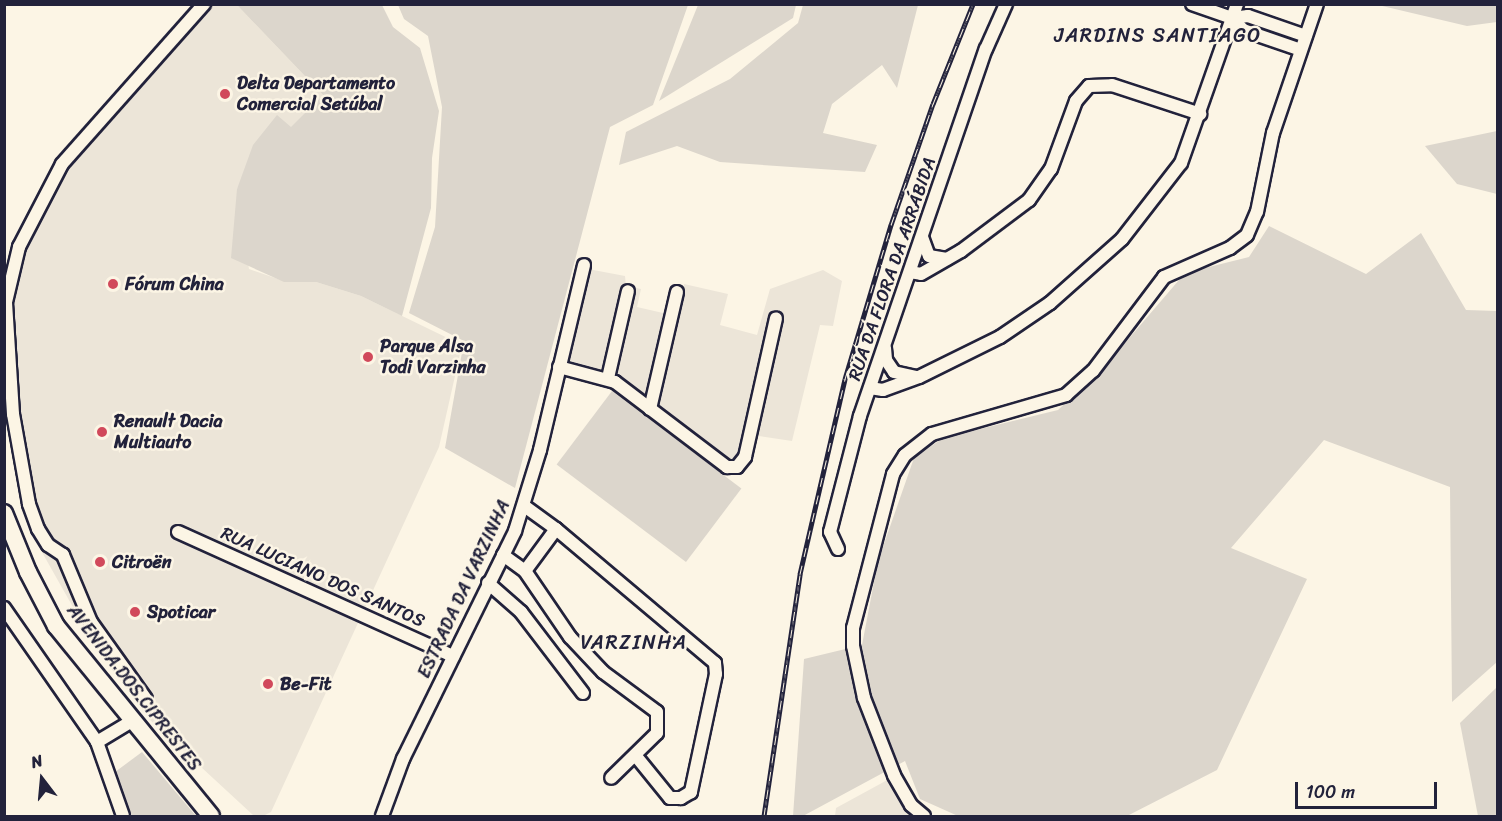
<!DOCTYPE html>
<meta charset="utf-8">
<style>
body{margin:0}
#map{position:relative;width:1502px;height:821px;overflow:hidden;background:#fcf5e5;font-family:Sriracha,sans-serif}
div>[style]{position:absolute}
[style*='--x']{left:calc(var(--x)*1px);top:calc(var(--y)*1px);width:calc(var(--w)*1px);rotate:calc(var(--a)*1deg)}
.built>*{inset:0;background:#ece5d8}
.green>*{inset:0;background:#dcd6cc;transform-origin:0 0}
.roads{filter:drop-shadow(2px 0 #22223b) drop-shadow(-2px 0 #22223b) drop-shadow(0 2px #22223b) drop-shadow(0 -2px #22223b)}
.minor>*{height:12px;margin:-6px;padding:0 6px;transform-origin:6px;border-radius:6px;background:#fcf5e5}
.major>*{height:16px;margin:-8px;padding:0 8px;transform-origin:8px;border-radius:8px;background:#fcf5e5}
.rail>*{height:5px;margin-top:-2.5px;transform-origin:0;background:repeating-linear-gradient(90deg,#fcf5e5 0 9px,#22223b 0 18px);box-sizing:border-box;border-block:2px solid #22223b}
.dots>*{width:16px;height:16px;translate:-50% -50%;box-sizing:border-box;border:3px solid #fcf5e5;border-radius:50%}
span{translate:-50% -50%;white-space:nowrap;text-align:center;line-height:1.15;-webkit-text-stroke:5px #fcf5e5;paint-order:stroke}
.poi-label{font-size:18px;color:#22223b;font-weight:700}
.left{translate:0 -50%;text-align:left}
.street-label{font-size:18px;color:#22223b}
.neighbourhood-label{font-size:20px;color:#22223b;letter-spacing:1.5px}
.frame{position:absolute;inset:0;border:6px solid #22223b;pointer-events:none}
.north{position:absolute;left:12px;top:749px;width:60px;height:60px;-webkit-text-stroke:4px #fcf5e5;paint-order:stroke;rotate:344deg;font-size:16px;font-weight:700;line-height:24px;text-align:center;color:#22223b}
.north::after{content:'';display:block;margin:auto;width:21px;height:27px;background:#22223b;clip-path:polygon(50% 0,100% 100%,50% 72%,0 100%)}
.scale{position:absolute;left:1295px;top:782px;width:142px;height:27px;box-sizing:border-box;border:3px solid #22223b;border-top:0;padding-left:8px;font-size:18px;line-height:21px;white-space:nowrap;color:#22223b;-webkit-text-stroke:4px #fcf5e5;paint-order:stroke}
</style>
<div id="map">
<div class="built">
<div style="clip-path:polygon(193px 5px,237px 5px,323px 95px,291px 128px,277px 116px,237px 189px,249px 269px,284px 281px,316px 282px,361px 296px,462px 345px,439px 447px,271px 812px,263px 816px,253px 815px,149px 719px,96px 648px,34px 538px,23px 509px,4px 409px,4px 277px,22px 223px,43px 185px,86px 124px)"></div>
<div style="clip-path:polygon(588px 269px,625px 276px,626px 286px,641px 289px,637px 307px,676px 316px,684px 284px,728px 294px,720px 325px,757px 335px,770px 289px,823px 270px,842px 281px,833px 326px,820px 325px,792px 441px,745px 434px,739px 459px,730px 463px,603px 371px,569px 361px)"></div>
<div style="clip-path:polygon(891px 778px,913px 816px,835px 816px,836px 808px)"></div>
</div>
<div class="green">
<div style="clip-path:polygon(237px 5px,382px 5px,393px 27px,420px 48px,439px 111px,432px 158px,431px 208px,402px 316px,361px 296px,316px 282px,284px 282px,231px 258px,237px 189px,253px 145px,277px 115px,291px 127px,323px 95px)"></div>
<div style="clip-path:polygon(398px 5px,688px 5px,653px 105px,610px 127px,515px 488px,445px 448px,464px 341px,409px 313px,435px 227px,442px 107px,428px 36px,404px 19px)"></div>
<div style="clip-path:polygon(698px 5px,796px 5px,793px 18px,659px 101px)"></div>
<div style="clip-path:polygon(803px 5px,918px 5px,897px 88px,882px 65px,832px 104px,823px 133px,877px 145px,865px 172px,720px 162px,677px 146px,619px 165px,626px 132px,730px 79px,798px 23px)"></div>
<div style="clip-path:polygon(1378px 5px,1497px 5px,1497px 22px,1467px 26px)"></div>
<div style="clip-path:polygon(1497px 131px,1497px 194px,1457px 184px,1425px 146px)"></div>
<div style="clip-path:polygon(1269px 226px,1366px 274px,1421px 233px,1466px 310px,1497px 311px,1497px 662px,1452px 702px,1450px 487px,1324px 440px,1231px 548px,1307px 579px,1217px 770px,1127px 816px,958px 816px,920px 799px,905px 761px,803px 816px,793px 816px,804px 659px,862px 645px,878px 561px,914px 458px,943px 438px,1058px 410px,1113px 357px,1185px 273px,1249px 257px)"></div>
<div style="left:612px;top:391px;width:162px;height:92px;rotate:37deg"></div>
<div style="clip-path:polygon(1497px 687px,1497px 816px,1478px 816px,1460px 723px)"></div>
<div style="clip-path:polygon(142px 752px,196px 816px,129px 816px,111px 775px)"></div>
</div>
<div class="roads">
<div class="minor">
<div style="--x:1192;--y:4;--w:42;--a:19.3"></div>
<div style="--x:1232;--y:18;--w:16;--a:47"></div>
<div style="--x:1243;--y:30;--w:61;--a:19"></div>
<div style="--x:1232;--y:18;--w:16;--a:-7"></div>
<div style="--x:1248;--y:16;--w:61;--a:19"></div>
<div style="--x:922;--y:237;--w:20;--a:70"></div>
<div style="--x:929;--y:256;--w:18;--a:9"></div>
<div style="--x:910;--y:272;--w:11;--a:10"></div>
<div style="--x:921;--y:274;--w:46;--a:-29.9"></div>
<div style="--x:961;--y:251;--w:85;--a:-36.9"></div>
<div style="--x:1029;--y:200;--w:38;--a:-55"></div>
<div style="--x:1051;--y:169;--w:72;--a:-69.8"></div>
<div style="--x:1076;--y:101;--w:20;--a:-49"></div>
<div style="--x:1089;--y:86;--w:23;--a:-2"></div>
<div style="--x:1112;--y:85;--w:93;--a:18.2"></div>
<div style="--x:885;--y:348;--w:12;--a:85"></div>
<div style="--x:886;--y:360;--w:14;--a:56"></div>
<div style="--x:894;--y:372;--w:22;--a:13"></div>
<div style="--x:559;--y:367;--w:58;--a:15"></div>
<div style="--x:615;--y:382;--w:141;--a:37.2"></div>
<div style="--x:727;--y:467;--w:10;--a:0"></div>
<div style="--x:737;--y:467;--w:13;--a:-51"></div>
<div style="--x:745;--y:457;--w:142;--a:-77.4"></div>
<div style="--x:608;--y:378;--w:89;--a:-77.1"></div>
<div style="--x:870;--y:388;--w:13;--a:9"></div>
<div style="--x:883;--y:390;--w:38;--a:-20"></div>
<div style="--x:919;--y:377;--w:90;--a:-26.3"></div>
<div style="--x:1000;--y:337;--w:60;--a:-34.2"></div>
<div style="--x:1050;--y:303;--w:96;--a:-41.6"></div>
<div style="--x:1122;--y:239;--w:96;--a:-52.2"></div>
<div style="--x:1181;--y:163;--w:169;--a:-70.6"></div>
<div style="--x:650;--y:409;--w:120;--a:-77"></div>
<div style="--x:556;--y:529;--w:208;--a:40.1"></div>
<div style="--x:715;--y:663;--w:11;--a:85"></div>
<div style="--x:716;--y:674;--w:121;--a:102"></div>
<div style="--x:691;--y:792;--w:12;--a:149"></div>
<div style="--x:681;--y:798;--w:11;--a:180"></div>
<div style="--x:670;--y:798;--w:55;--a:-129.1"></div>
<div style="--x:178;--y:532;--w:302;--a:24.3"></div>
<div style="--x:838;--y:549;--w:19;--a:-115"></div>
<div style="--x:830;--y:532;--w:120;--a:-75.5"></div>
<div style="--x:860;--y:416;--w:388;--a:-71.1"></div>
<div style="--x:986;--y:49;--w:49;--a:-66"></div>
<div style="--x:503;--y:555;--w:27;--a:36"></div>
<div style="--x:525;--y:571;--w:52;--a:-53.6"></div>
<div style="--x:556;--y:529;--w:39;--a:-144"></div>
<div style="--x:525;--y:571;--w:80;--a:55.7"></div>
<div style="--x:570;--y:637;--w:48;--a:46.7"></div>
<div style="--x:603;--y:672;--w:67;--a:36.5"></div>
<div style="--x:657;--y:712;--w:21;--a:90"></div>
<div style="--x:657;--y:733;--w:64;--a:135.6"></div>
<div style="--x:488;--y:583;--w:44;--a:41.3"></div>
<div style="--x:521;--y:612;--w:102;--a:52.6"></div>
<div style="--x:4;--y:608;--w:163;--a:55.2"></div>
<div style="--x:97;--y:742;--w:78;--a:70.6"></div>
<div style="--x:146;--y:699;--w:95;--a:-125.5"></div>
<div style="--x:91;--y:622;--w:73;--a:-112.7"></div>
<div style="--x:63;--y:555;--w:18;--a:-146"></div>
<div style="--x:48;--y:545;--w:19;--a:-122"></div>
<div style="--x:38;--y:529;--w:27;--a:-110"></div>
<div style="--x:29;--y:504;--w:91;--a:-100.1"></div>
<div style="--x:13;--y:414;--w:112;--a:-93.6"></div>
<div style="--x:6;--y:302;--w:57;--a:-76.7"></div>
<div style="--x:19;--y:247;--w:93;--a:-62.6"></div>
<div style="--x:62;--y:164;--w:214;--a:-48.4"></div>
<div style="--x:97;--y:742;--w:41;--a:-31"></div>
<div style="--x:382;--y:816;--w:61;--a:-69.8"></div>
<div style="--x:403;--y:759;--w:254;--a:-63.8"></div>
<div style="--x:515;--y:531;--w:85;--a:-72.8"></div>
<div style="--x:540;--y:450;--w:190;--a:-76.6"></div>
<div style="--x:924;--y:816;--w:17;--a:-140"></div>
<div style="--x:911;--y:805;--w:34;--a:-120"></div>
<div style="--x:894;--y:775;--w:83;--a:-111.3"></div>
<div style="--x:864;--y:698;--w:53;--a:-101.9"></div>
<div style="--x:853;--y:646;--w:18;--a:-90"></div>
<div style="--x:853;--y:628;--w:159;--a:-75.4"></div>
<div style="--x:893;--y:474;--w:22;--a:-58"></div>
<div style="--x:905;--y:455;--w:34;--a:-38"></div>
<div style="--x:932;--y:434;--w:140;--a:-16.2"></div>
<div style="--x:1066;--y:395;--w:36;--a:-42"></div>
<div style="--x:1093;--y:371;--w:118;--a:-52.9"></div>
<div style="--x:1164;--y:277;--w:72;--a:-23.7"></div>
<div style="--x:1230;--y:248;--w:21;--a:-37"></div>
<div style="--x:1247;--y:235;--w:25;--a:-67"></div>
<div style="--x:1257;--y:212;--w:81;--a:-78.6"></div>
<div style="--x:1273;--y:133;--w:136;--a:-71.2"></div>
</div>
<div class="major">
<div style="--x:4;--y:513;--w:64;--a:67.9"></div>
<div style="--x:28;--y:572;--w:61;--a:62.6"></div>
<div style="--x:56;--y:626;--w:245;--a:50.8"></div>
</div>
</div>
<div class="rail">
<div style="--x:764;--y:816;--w:245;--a:-81.5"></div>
<div style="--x:800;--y:574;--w:200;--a:-77"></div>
<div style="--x:845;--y:379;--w:161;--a:-73.4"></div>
<div style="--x:891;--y:225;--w:128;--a:-70.9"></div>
<div style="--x:933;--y:104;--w:108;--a:-68.2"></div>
</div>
<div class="dots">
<div style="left:225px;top:94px;background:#d1495b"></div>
<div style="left:113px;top:284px;background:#d1495b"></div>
<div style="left:368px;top:357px;background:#d1495b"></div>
<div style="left:102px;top:432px;background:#d1495b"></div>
<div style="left:100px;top:562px;background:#d1495b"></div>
<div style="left:135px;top:612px;background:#d1495b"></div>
<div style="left:268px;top:684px;background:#d1495b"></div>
</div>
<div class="poi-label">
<span class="left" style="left:237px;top:94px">Delta Departamento<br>Comercial Setúbal</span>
<span class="left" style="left:125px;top:284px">Fórum China</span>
<span class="left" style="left:380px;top:357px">Parque Alsa<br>Todi Varzinha</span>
<span class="left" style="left:114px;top:432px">Renault Dacia<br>Multiauto</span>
<span class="left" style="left:112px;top:562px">Citroën</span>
<span class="left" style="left:147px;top:612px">Spoticar</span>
<span class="left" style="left:280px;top:684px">Be-Fit</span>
</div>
<div class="street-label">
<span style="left:892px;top:269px;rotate:-71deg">RUA DA FLORA DA ARRÁBIDA</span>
<span style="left:323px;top:577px;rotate:24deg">RUA LUCIANO DOS SANTOS</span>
<span style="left:464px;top:589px;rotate:-65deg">ESTRADA DA VARZINHA</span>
<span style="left:134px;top:688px;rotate:52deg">AVENIDA DOS CIPRESTES</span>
</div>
<div class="neighbourhood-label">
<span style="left:1158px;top:35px">JARDINS SANTIAGO</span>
<span style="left:634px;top:642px">VARZINHA</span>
</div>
<div class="frame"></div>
<div class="north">N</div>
<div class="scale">100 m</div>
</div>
